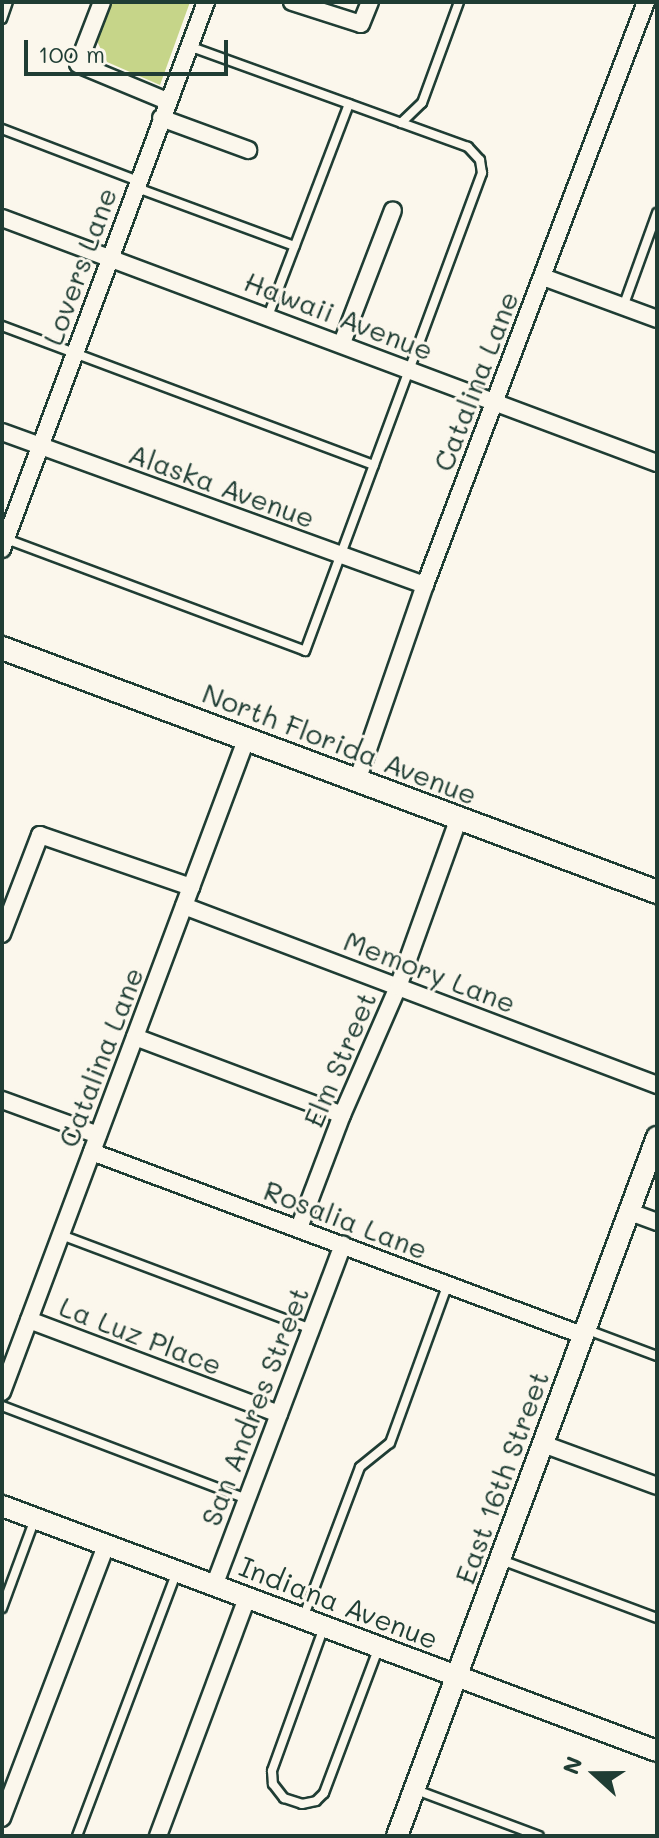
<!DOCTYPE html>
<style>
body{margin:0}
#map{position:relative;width:659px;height:1838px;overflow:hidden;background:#fbf7ec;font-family:Mali,sans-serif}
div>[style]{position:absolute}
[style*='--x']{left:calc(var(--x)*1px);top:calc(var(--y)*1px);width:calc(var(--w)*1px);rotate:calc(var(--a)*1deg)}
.green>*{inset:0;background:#c6d589}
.roads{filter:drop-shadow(2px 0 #1f3d34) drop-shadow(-2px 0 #1f3d34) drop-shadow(0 2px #1f3d34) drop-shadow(0 -2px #1f3d34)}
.service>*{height:8px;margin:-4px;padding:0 4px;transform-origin:4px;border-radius:4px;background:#fbf7ec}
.minor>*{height:16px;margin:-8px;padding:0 8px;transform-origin:8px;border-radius:8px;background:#fbf7ec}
.tertiary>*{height:20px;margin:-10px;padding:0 10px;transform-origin:10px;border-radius:10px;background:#fbf7ec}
.secondary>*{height:22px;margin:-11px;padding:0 11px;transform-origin:11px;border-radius:11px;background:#fbf7ec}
span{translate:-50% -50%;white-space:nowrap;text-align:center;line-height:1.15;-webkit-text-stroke:6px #fbf7ec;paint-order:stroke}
.street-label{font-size:28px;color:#1f3d34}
.frame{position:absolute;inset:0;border:4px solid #1f3d34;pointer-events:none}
.north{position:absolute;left:555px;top:1734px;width:80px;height:80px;-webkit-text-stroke:6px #fbf7ec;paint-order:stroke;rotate:291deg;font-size:22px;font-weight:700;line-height:32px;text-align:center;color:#1f3d34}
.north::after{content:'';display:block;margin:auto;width:28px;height:36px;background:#1f3d34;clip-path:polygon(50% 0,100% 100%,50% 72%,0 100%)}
.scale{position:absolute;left:24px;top:40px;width:204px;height:36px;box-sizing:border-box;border:4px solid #1f3d34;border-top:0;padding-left:10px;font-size:24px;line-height:28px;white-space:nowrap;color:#1f3d34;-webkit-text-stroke:6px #fbf7ec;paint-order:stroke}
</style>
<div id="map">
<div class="green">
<div style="clip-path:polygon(111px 2px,190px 2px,160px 85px,107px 62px,97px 41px)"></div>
</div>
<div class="roads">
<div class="service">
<div style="--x:2;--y:19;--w:18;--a:-71"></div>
<div style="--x:401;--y:123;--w:29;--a:-44"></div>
<div style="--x:422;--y:103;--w:108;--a:-69.9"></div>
<div style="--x:2;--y:129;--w:146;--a:20.9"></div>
<div style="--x:137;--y:188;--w:168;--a:20.2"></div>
<div style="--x:623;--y:307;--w:100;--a:-70.1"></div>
<div style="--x:268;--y:316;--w:227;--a:-69.1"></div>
<div style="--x:2;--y:326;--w:397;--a:20.5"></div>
<div style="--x:6;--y:539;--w:319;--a:20.5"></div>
<div style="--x:305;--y:651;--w:510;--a:-69.68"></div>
<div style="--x:482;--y:173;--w:13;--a:-99"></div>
<div style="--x:480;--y:160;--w:18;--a:-133"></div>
<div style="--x:468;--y:147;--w:297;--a:-160.1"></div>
<div style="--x:61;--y:1235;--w:267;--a:20.6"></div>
<div style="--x:585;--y:1329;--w:77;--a:20.6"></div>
<div style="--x:2;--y:1406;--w:262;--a:20.8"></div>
<div style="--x:501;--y:1560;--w:166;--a:20.4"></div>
<div style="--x:2;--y:1608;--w:95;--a:-69.7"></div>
<div style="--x:303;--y:1618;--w:161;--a:-69.3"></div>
<div style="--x:360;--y:1467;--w:38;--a:-39"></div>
<div style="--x:390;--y:1443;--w:169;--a:-70"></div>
<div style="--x:324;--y:1627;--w:153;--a:109.9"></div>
<div style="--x:272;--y:1771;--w:13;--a:86"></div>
<div style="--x:273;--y:1784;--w:18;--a:52"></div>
<div style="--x:284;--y:1798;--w:19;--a:18"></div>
<div style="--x:302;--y:1804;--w:14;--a:-12"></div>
<div style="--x:316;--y:1801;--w:11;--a:-45"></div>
<div style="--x:324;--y:1793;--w:154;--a:-69.4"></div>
<div style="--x:416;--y:1790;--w:131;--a:20.5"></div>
<div style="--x:77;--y:1836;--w:282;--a:-69.3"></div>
</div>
<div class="minor">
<div style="--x:102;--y:2;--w:66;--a:111.2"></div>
<div style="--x:78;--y:64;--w:96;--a:22.6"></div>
<div style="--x:292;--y:2;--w:72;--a:17.7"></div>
<div style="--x:361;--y:24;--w:24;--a:-68"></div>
<div style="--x:161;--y:118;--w:93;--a:20.2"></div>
<div style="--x:2;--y:218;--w:699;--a:20.51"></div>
<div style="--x:543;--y:277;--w:121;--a:20.2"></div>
<div style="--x:342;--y:343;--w:142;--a:-69"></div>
<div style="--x:2;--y:432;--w:450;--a:19.9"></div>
<div style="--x:2;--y:549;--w:584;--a:-69.55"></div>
<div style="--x:357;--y:781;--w:207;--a:-70.9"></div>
<div style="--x:425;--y:585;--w:623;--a:-69.24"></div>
<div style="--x:184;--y:906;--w:506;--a:20.73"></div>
<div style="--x:2;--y:934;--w:106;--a:-69"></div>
<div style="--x:40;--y:835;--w:160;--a:19"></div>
<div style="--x:135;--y:1037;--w:221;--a:20.6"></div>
<div style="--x:2;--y:1100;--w:102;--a:20"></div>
<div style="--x:92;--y:1152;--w:523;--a:20.48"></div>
<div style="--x:630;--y:1212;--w:29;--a:20"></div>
<div style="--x:299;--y:1228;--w:121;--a:-69.2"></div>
<div style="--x:342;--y:1115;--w:140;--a:-66.4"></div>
<div style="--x:398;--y:987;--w:177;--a:-70.2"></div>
<div style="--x:29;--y:1320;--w:267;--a:20.6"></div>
<div style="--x:2;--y:1392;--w:696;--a:-69.48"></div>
<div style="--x:543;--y:1444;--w:121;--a:20.2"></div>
<div style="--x:214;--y:1586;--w:365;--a:-69.3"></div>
<div style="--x:2;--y:1818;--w:292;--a:-69.1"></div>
<div style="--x:158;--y:1836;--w:254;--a:-69.5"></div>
</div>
<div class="tertiary">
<div style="--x:2;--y:1506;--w:699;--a:20.51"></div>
<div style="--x:397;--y:1836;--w:746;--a:-69.6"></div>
</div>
<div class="secondary">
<div style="--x:2;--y:648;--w:699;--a:20.43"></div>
</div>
</div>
<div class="street-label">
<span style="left:79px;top:266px;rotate:-70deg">Lovers Lane</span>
<span style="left:339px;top:315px;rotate:21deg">Hawaii Avenue</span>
<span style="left:475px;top:381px;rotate:-69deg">Catalina Lane</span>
<span style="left:222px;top:485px;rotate:20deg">Alaska Avenue</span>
<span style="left:340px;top:743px;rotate:21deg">North Florida Avenue</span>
<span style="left:430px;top:971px;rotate:21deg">Memory Lane</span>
<span style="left:100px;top:1057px;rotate:-69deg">Catalina Lane</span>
<span style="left:339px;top:1059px;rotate:-67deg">Elm Street</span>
<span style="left:346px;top:1219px;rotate:21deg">Rosalia Lane</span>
<span style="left:141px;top:1335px;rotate:21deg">La Luz Place</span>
<span style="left:254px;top:1406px;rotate:-69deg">San Andres Street</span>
<span style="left:501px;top:1477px;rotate:-70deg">East 16th Street</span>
<span style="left:339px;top:1602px;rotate:21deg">Indiana Avenue</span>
</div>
<div class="frame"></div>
<div class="north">N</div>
<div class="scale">100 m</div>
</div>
